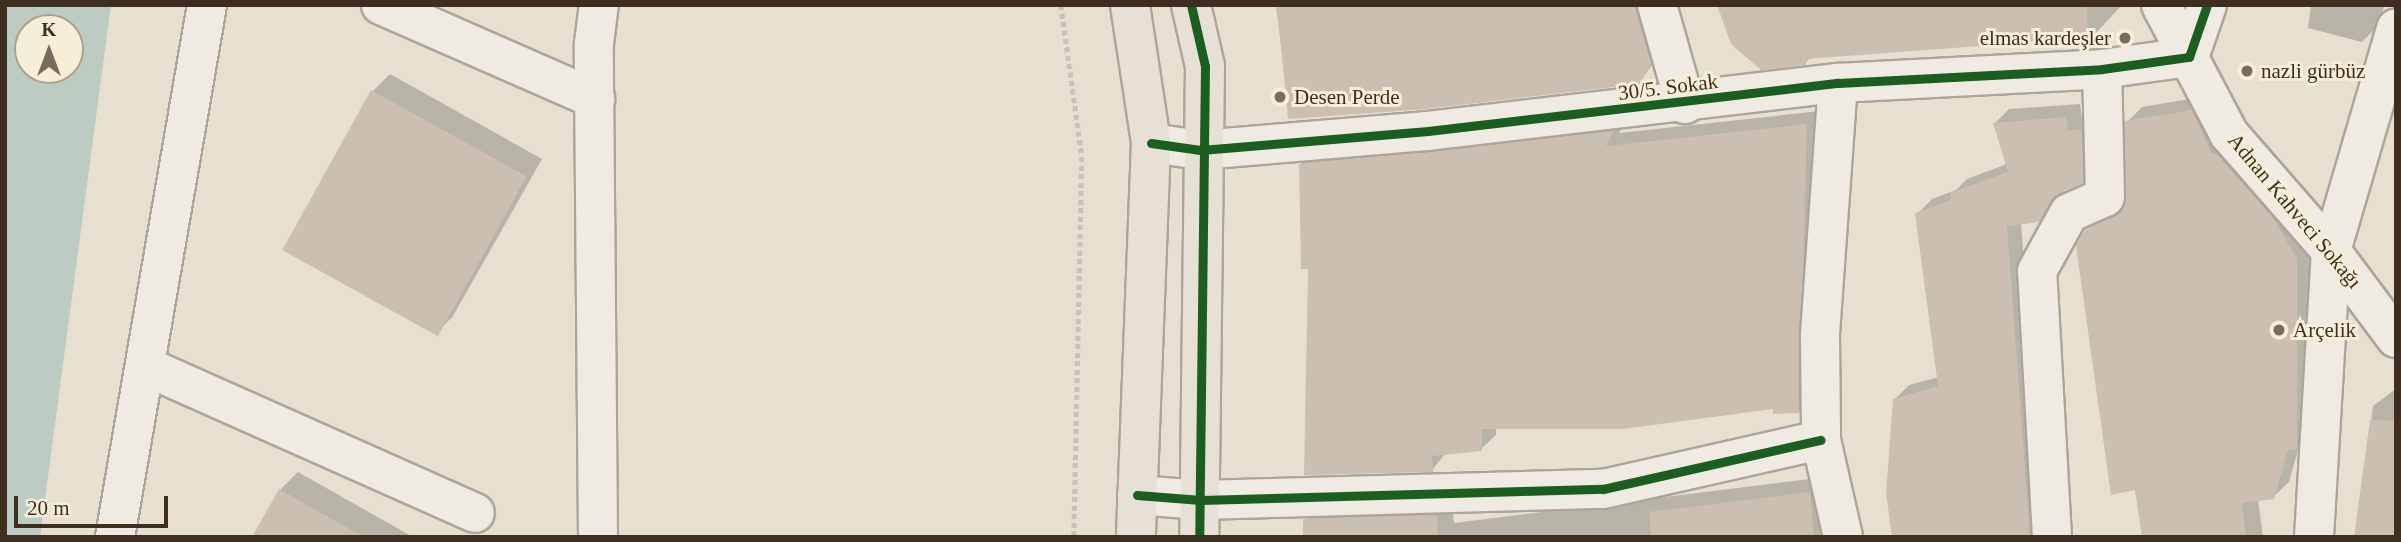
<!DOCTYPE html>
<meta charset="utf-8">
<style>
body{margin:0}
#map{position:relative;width:2401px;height:542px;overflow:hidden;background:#e7e0d1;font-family:"Times New Roman",serif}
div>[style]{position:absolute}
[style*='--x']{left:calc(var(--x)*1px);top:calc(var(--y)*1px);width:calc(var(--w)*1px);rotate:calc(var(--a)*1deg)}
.water>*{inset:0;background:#bcccc2}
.shadow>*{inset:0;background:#0003}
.building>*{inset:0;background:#cbbfb2;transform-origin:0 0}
.path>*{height:4.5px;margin-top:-2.25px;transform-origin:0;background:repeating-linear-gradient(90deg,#c8c2b9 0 5px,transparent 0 8.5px)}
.roads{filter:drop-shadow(2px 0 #ada599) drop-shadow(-2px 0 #ada599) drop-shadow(0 2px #ada599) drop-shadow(0 -2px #ada599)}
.street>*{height:38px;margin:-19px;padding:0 19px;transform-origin:19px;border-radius:19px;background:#efebe3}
.primary>*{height:38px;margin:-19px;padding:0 19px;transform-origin:19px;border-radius:19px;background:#e6e1d4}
.cycleway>*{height:9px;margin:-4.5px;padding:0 4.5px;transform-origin:4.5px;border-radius:4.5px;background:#1b5e20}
.dots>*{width:19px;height:19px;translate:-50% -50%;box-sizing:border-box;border:4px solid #f7eed8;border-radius:50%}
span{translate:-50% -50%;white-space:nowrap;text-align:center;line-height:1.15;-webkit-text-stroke:6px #f7eed8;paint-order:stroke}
.poi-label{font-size:21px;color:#3d2e20}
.right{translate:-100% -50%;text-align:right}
.left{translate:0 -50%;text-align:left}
.street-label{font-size:21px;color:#3d2e20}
.frame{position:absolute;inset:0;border:7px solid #3d2e20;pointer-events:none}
.north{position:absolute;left:14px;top:14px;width:70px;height:70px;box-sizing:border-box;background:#f7eed8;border:2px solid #ada18e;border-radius:50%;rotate:0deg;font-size:19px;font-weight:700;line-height:28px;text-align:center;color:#3d2e20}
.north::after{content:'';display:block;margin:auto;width:24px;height:32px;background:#786c5e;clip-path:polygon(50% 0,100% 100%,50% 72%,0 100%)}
.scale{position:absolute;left:14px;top:496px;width:154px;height:32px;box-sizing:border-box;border:4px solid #3d2e20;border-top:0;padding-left:9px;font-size:21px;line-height:24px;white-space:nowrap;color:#3d2e20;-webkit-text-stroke:5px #f7eed8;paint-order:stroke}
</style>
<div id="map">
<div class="water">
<div style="clip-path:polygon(evenodd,5px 5px,111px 5px,40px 537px,5px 537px,5px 5px,28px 28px,70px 28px,70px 70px,28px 70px,28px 28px)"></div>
</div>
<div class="shadow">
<div style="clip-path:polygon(1276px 5px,1653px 5px,1665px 47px,1639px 83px,1290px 117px)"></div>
<div style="clip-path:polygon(1719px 5px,2122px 5px,2094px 35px,1812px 56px,1805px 63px)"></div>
<div style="clip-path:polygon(2311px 5px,2385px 5px,2376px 28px,2362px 42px,2308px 28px)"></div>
<div style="clip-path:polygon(390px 74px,542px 159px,453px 316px,436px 334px,373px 91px)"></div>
<div style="clip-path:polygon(2207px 96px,2311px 243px,2312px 432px,2300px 443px,2289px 482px,2273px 497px,2258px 499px,2263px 537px,2144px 537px,2086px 231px,2126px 202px,2127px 122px,2142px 107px)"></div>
<div style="clip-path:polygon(2080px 104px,2082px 118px,2095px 115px,2096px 167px,2082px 181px,2065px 189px,2038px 221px,2021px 223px,2044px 523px,2051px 537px,1894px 537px,1895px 399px,1909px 385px,1939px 377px,1917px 214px,1932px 199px,1956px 190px,1967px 179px,2007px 164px,1995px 123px,2009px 109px)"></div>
<div style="clip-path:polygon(1820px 111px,1813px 397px,1798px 411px,1774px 407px,1496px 428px,1496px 435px,1481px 449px,1446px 453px,1432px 470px,1310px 268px,1301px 164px,1315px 150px,1627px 118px,1619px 133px)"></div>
<div style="clip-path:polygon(2396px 389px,2396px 537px,2363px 486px,2373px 406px)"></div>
<div style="clip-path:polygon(298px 472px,413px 537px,254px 537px,280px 490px)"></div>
<div style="clip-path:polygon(1826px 477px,1827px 537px,1304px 537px,1305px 520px,1321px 504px,1452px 500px,1454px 523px)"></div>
</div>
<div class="building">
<div style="clip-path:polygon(1277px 5px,1634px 5px,1651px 63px,1640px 84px,1426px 109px,1288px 119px)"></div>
<div style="clip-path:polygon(1717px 5px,2087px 5px,2088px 38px,1806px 59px,1806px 65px,1761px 70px,1731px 44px)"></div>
<div style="left:371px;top:90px;width:178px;height:183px;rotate:29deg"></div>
<div style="clip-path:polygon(2192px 110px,2212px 154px,2216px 153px,2274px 219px,2297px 259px,2297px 449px,2288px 450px,2274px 499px,2242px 503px,2246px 537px,2142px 537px,2135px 490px,2111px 495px,2076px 246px,2085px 230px,2124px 208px,2125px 121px)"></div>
<div style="clip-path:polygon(2066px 117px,2068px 131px,2082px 129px,2083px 183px,2059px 193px,2039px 222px,2007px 226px,2030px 537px,1892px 537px,1886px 493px,1893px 399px,1938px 386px,1915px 213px,1951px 200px,1950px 193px,2008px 172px,1993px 123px)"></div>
<div style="clip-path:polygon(1807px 124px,1799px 413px,1773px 414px,1773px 409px,1623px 429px,1482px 429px,1482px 451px,1432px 456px,1433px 472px,1304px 475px,1308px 269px,1301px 269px,1299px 164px,1614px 131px,1606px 146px)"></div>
<div style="clip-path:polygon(2370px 420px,2396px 421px,2396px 537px,2354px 537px)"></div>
<div style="clip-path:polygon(279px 489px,364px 537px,252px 537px)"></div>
<div style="clip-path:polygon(1810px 492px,1814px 537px,1651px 537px,1649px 512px)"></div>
<div style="clip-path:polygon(1437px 515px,1438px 537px,1303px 537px,1303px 519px)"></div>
</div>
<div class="path">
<div style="--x:1061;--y:5;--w:153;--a:82.1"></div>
<div style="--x:1082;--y:157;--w:380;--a:91.2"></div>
</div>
<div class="roads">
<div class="street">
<div style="--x:381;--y:5;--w:234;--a:23.7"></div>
<div style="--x:1657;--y:5;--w:103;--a:74.2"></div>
<div style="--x:2161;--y:5;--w:146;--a:62.2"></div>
<div style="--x:2229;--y:134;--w:155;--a:48.9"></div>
<div style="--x:2331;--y:251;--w:109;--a:53.2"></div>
<div style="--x:1838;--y:83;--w:254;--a:94.1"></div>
<div style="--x:1820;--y:336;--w:104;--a:89.4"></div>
<div style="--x:1821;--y:440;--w:99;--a:77.2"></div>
<div style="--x:1151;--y:143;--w:50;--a:8"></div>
<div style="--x:1201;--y:150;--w:228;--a:-4.8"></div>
<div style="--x:1428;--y:131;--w:413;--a:-6.7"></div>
<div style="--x:1838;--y:83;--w:264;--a:-3"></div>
<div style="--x:2102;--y:69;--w:88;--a:-7.9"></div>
<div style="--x:2189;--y:57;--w:55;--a:-70.9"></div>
<div style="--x:145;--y:366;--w:361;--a:24"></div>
<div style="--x:1137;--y:495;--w:64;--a:4.5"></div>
<div style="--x:1201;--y:500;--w:402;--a:-1.6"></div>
<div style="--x:1603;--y:489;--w:223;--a:-12.7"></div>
<div style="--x:115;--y:537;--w:540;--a:-80.19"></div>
<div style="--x:598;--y:537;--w:493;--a:-90.5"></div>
<div style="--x:594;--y:44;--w:39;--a:-83"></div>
<div style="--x:2052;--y:537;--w:266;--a:-93.2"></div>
<div style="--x:2037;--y:271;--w:66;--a:-61.1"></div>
<div style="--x:2069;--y:213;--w:39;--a:-24"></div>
<div style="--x:2105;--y:197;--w:128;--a:-91.3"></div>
<div style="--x:2314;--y:537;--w:287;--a:-86.6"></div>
<div style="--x:2331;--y:251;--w:232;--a:-73.7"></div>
</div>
<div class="primary">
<div style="--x:1130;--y:5;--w:140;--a:81.3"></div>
<div style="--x:1151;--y:143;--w:394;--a:92.2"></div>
<div style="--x:1191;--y:5;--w:63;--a:77.1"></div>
<div style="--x:1205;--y:66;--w:471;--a:90.7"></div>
</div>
</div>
<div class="cycleway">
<div style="--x:1191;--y:5;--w:63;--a:77.1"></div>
<div style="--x:1205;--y:66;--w:471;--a:90.7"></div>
<div style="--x:1151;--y:143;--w:50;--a:8"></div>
<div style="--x:1201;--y:150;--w:228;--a:-4.8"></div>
<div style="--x:1428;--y:131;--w:413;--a:-6.7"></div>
<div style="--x:1838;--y:83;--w:264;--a:-3"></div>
<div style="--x:2102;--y:69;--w:88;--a:-7.9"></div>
<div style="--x:2189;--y:57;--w:55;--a:-70.9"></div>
<div style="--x:1137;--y:495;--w:64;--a:4.5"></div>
<div style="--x:1201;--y:500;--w:402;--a:-1.6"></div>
<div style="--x:1603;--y:489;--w:223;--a:-12.7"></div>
</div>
<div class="dots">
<div style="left:2125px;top:38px;background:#786c5e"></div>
<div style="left:2247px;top:71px;background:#786c5e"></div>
<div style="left:1280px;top:97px;background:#786c5e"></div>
<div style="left:2279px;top:330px;background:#786c5e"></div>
</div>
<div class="poi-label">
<span class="right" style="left:2111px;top:38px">elmas kardeşler</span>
<span class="left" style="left:2261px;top:71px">nazli gürbüz</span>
<span class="left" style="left:1294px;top:97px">Desen Perde</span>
<span class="left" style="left:2293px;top:330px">Arçelik</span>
</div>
<div class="street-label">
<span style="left:1668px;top:87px;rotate:-7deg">30/5. Sokak</span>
<span style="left:2295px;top:211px;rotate:50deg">Adnan Kahveci Sokağı</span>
</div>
<div class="frame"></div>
<div class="north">K</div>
<div class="scale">20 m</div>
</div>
